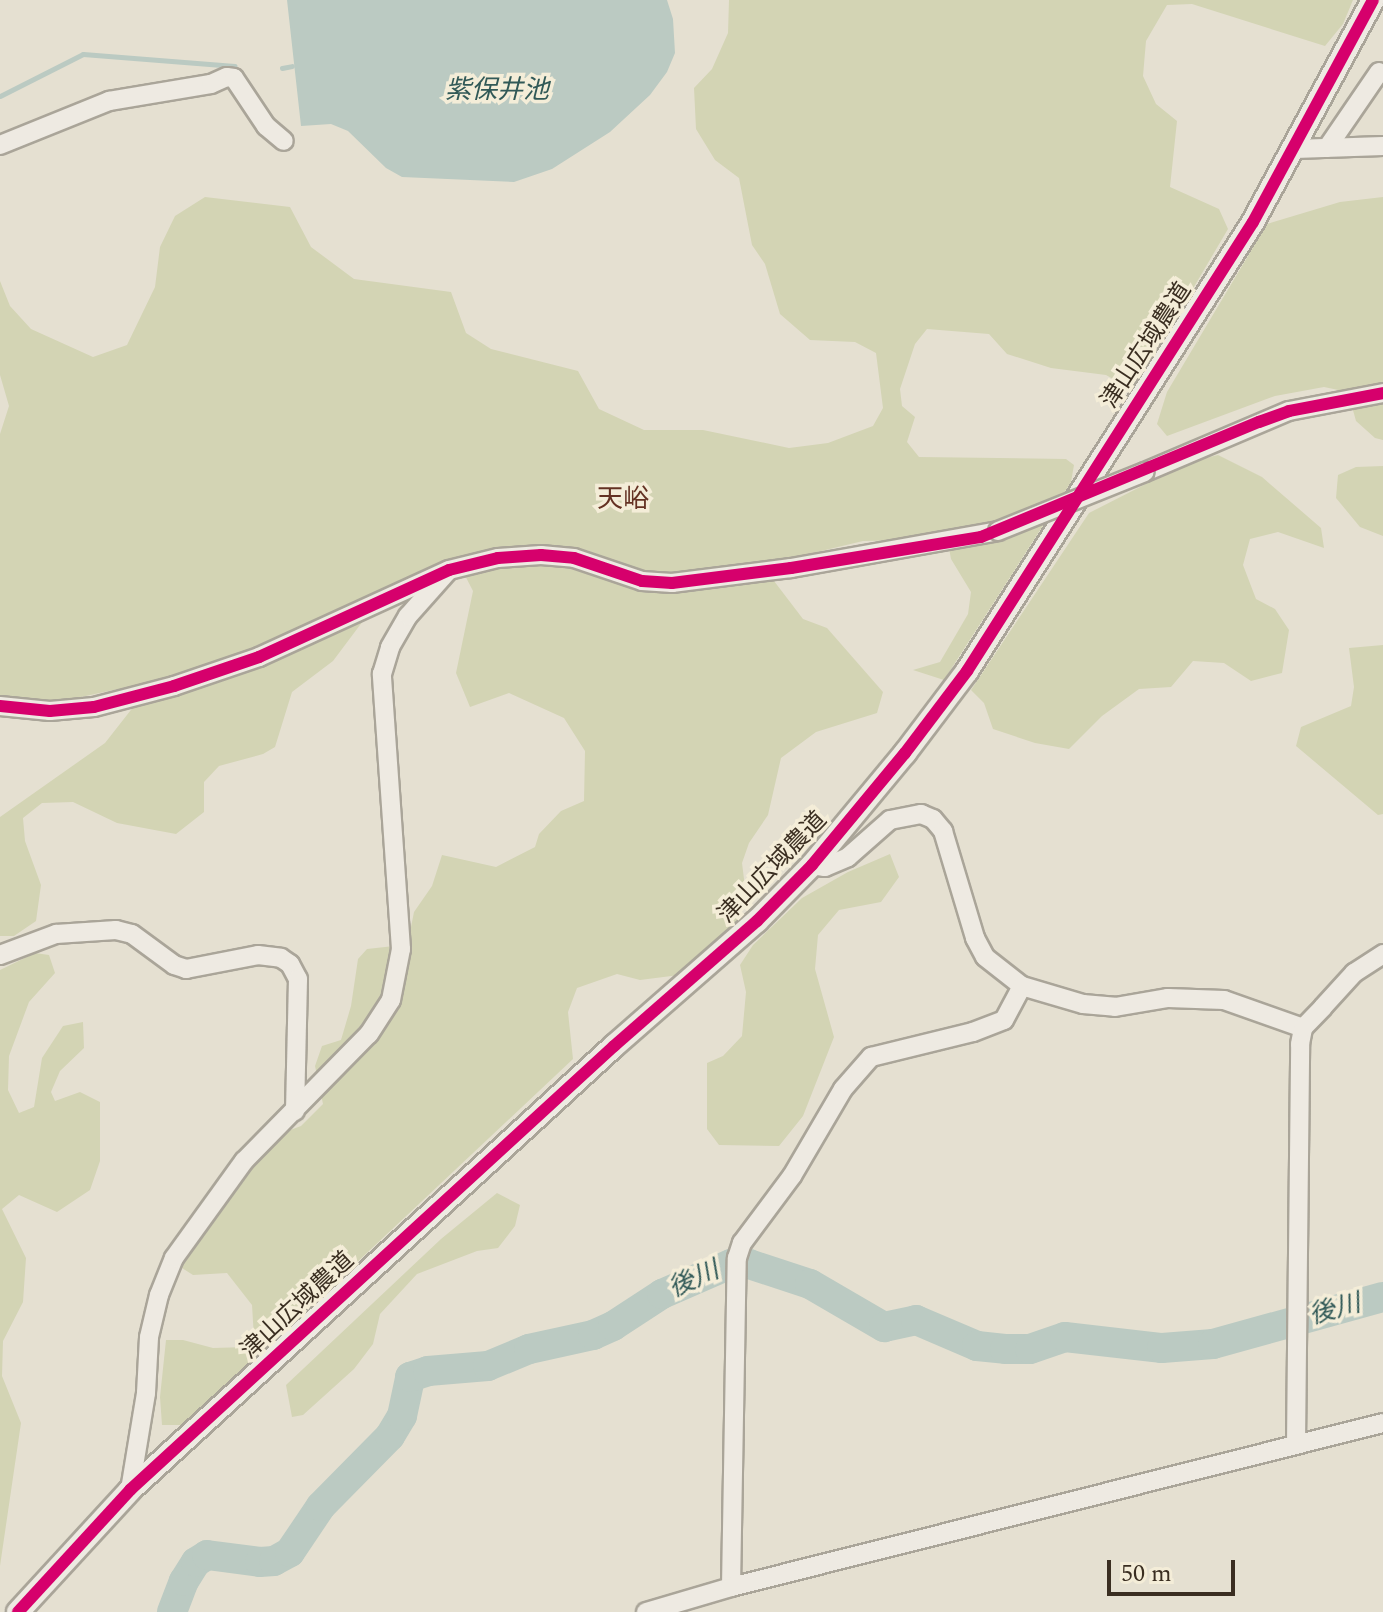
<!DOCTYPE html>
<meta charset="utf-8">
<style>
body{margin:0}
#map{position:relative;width:1383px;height:1612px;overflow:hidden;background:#e5e0d1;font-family:Spectral,"Noto Sans JP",serif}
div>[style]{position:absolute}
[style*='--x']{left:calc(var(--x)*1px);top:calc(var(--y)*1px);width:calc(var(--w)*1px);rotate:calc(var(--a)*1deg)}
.green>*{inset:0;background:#d3d4b4}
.water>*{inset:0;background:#bbcac2}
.stream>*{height:5px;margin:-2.5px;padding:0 2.5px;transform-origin:2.5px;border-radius:2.5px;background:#bbcac2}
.river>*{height:30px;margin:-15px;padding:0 15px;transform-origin:15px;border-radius:15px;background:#bbcac2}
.roads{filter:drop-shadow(2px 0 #aaa599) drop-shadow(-2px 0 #aaa599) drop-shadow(0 2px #aaa599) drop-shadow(0 -2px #aaa599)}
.minor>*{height:18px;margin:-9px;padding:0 9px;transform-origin:9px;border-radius:9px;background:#eeeae2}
.tertiary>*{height:22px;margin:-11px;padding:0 11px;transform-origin:11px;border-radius:11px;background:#eeeae2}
.bridges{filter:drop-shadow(2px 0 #aaa599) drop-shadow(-2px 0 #aaa599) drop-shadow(0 2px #aaa599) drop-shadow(0 -2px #aaa599)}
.minor-bridge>*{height:18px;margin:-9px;padding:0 9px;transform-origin:9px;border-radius:9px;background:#eeeae2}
.cycleway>*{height:12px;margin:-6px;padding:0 6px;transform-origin:6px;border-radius:6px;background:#d6006c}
span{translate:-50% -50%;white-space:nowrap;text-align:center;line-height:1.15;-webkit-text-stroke:7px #f4edd8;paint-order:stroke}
.street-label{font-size:24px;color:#3a2e21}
.water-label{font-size:26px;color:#315957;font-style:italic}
.neighbourhood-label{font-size:26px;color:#643223}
.scale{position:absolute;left:1107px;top:1560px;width:128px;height:36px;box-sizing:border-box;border:4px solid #3a2e21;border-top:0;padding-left:10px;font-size:24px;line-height:28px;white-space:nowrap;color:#3a2e21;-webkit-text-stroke:6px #f4edd8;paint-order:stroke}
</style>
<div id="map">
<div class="green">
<div style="clip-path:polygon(729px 0,1353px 0,1343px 24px,1325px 46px,1192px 4px,1167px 5px,1146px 41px,1143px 76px,1156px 104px,1177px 121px,1170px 187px,1219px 209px,1228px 229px,1178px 314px,1136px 374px,1122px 384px,1106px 375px,1051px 368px,1007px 354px,989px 334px,927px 329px,915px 344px,900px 389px,902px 406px,915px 417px,907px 442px,919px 457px,1066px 459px,1074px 465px,1071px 482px,944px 680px,913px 670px,940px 662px,968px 614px,971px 592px,951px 559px,946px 532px,915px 540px,863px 541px,771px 563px,774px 581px,803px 619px,827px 628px,883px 692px,877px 713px,816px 732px,781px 758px,768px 815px,749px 843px,742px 863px,746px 895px,735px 926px,687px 974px,640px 980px,617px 974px,577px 988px,568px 1012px,573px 1059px,184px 1425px,162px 1425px,160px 1397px,166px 1340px,183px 1340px,213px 1348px,248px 1347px,254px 1338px,252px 1305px,227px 1273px,193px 1275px,182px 1268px,191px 1241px,240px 1177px,285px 1132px,301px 1126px,323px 1104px,315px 1066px,322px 1046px,341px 1040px,351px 1006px,358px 959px,367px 949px,394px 946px,410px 932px,414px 912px,432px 886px,442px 855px,496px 867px,535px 847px,539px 834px,561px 811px,584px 801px,585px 751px,564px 718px,509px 693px,470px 707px,456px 673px,473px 591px,457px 560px,379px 590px,363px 621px,333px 661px,292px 692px,275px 747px,263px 754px,219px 766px,204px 782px,204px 812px,176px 834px,117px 823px,73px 802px,42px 803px,23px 818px,25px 841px,41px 885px,36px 921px,14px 936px,0 936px,0 817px,105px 743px,134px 706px,118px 689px,58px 702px,0 701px,0 434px,9px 406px,0 375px,0 281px,10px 306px,31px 329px,93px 357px,127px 345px,155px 287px,160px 247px,175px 216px,205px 197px,290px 207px,311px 247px,354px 279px,451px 292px,466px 333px,491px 349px,578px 371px,599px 409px,644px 430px,703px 430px,789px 448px,828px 443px,873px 426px,883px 408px,876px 353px,855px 342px,810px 340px,780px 314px,765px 264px,752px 245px,739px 178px,715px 160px,696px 129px,694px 88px,712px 69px,728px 33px)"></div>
<div style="clip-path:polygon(1383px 197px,1383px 440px,1375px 438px,1356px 421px,1348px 392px,1324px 387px,1275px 396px,1167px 436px,1157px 424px,1167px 392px,1267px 224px,1340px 202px)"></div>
<div style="clip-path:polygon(1218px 455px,1262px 477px,1321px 528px,1324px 548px,1278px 532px,1250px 539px,1243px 565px,1256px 599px,1275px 609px,1289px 630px,1282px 673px,1251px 681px,1224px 663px,1193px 661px,1171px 687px,1139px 689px,1102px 716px,1069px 749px,1035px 743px,993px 729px,984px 703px,971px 690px,1089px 513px,1189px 462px)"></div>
<div style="clip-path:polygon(1383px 466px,1383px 536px,1360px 527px,1336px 498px,1338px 475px,1356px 467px)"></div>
<div style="clip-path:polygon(1383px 645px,1383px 814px,1378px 815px,1296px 746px,1301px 727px,1351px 706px,1354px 687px,1349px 648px)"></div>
<div style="clip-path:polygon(890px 854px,899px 877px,881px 902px,839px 910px,818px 935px,815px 969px,834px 1037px,803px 1116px,779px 1146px,719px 1145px,707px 1129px,707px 1063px,723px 1056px,742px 1036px,746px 992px,740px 965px,753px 945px,802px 898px,848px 872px)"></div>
<div style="clip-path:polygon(35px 953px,49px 955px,55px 973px,29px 1002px,9px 1056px,8px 1090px,19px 1113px,34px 1107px,42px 1058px,63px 1026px,83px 1022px,84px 1048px,60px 1071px,51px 1092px,55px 1101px,80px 1092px,100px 1102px,100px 1161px,90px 1190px,57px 1212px,19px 1195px,2px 1209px,26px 1258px,23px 1302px,3px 1341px,2px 1376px,21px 1423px,0 1566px,0 970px)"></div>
<div style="clip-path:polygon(497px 1193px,520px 1205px,515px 1226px,498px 1248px,477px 1251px,417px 1274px,380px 1314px,373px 1344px,354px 1369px,303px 1415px,292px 1417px,286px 1385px,441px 1239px)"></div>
</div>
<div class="water">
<div style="clip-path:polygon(287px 0,667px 0,673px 19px,675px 53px,667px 72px,650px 95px,610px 132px,552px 169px,514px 182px,402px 177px,386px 168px,348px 131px,331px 124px,301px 126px)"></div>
</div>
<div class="stream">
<div style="--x:282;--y:68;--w:10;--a:-11"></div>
<div style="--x:0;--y:96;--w:93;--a:-26.8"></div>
<div style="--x:83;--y:54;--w:152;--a:4.5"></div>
</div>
<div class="river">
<div style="--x:172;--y:1612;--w:33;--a:-69"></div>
<div style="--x:184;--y:1581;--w:22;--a:-58"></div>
<div style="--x:196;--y:1562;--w:13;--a:-32"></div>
<div style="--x:207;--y:1555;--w:53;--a:7.5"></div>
<div style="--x:260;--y:1562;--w:14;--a:-4"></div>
<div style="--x:274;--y:1561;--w:18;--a:-29"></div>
<div style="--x:290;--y:1552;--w:55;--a:-56"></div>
<div style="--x:321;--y:1506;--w:98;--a:-45.4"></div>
<div style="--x:390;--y:1436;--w:23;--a:-59"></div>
<div style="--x:402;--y:1416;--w:40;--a:-78"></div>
<div style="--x:410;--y:1377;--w:19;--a:-18"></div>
<div style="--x:428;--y:1371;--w:60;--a:-4.8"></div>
<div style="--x:488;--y:1366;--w:44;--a:-22.5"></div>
<div style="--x:529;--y:1349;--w:66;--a:-12.3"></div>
<div style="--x:593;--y:1335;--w:22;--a:-24"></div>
<div style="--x:613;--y:1326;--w:59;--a:-33.1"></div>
<div style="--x:662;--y:1294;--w:75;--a:-23.5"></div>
<div style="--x:731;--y:1264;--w:18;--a:0"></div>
<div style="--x:749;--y:1264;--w:64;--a:18.2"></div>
<div style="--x:810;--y:1284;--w:86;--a:30.2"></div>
<div style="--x:884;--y:1327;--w:33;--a:-12"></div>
<div style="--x:916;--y:1320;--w:66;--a:23.1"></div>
<div style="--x:977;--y:1346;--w:28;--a:6"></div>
<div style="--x:1005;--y:1349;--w:25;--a:0"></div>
<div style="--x:1030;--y:1349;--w:37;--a:-19"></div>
<div style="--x:1065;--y:1337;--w:98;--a:6.5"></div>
<div style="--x:1162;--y:1348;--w:51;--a:-4.5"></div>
<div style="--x:1213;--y:1344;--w:176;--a:-15.5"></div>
</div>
<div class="roads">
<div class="minor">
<div style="--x:0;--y:145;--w:118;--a:-22"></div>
<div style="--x:109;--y:101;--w:103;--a:-9.5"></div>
<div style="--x:211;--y:84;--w:17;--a:-24"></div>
<div style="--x:227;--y:77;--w:7;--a:8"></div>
<div style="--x:234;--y:78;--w:58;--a:56.3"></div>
<div style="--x:266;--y:126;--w:23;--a:40"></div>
<div style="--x:1327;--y:148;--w:92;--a:-55.6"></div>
<div style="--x:1295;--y:149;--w:88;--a:-2"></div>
<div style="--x:1145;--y:472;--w:156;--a:-23"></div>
<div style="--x:1289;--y:411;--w:96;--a:-10.8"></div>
<div style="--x:0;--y:706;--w:50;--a:5.7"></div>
<div style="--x:50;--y:711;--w:44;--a:-5.2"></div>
<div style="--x:94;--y:707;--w:83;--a:-14.7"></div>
<div style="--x:174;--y:686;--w:90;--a:-18.8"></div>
<div style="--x:259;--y:657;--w:209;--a:-24.6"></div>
<div style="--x:449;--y:570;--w:50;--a:-13.8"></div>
<div style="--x:498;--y:558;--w:43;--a:-4"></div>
<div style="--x:541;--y:555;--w:33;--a:5"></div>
<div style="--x:574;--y:558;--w:72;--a:18.7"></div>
<div style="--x:642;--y:581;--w:30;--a:4"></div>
<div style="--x:672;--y:583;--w:120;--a:-7.2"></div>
<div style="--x:791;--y:568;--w:210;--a:-10.1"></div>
<div style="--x:812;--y:865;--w:13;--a:9"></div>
<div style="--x:825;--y:867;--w:25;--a:-23"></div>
<div style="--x:848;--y:857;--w:56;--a:-41.4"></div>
<div style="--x:890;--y:820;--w:32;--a:-11"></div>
<div style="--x:921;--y:814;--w:13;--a:23"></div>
<div style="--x:933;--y:819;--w:16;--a:50"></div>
<div style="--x:943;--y:831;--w:112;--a:73.3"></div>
<div style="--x:975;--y:938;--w:21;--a:62"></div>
<div style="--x:985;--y:957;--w:47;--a:38.1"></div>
<div style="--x:1022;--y:986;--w:64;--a:16.4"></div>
<div style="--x:1083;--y:1004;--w:32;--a:5"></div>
<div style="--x:1115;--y:1007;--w:54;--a:-9.6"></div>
<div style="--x:1168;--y:998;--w:56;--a:2"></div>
<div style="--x:1224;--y:1000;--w:84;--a:19.5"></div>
<div style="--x:0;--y:955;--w:60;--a:-20.6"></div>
<div style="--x:56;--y:934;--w:60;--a:-3.8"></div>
<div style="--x:116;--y:930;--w:16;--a:14"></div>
<div style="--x:132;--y:934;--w:52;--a:36.4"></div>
<div style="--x:174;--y:965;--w:13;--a:18"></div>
<div style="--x:186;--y:969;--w:73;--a:-11"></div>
<div style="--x:258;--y:955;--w:23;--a:7"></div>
<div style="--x:281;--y:958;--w:11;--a:34"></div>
<div style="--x:290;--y:964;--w:17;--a:62"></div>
<div style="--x:298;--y:979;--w:132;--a:91.3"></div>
<div style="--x:1296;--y:1444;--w:400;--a:-89.4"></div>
<div style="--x:1300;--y:1044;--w:16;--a:-79"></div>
<div style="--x:1303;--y:1028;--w:29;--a:-46"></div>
<div style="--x:1323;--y:1007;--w:46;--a:-47.6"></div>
<div style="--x:1354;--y:973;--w:35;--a:-33"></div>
<div style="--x:130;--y:1490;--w:98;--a:-80.6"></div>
<div style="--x:146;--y:1393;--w:56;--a:-86.9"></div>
<div style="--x:149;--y:1337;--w:43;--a:-76.6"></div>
<div style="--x:159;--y:1295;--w:40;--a:-68"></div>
<div style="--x:174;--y:1258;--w:120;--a:-54.2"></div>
<div style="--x:244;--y:1161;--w:178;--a:-45.5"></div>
<div style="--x:369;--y:1034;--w:40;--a:-57.1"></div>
<div style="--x:391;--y:1000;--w:52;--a:-78.9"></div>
<div style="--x:401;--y:949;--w:276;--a:-94"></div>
<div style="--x:382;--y:674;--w:28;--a:-73"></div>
<div style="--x:390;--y:647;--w:36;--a:-60"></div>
<div style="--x:408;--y:616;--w:59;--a:-48.4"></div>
<div style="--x:731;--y:1587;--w:329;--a:-89"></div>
<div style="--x:737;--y:1258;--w:16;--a:-72"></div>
<div style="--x:742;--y:1243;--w:84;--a:-53.3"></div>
<div style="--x:792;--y:1176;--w:101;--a:-59.6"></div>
<div style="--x:843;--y:1089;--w:43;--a:-48.8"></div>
<div style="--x:871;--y:1057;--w:105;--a:-13.8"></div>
<div style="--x:973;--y:1032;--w:33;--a:-21"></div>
<div style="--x:1004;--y:1020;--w:38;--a:-62"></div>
<div style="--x:646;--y:1612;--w:89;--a:-16.4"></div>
<div style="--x:731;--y:1587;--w:672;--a:-14.12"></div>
</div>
<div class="tertiary">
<div style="--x:18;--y:1612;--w:166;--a:-47.4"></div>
<div style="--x:130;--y:1490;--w:657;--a:-42.53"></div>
<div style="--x:614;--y:1046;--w:190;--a:-41.2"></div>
<div style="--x:757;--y:921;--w:78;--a:-45.5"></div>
<div style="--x:812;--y:865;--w:146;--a:-50.3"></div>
<div style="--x:905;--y:753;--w:103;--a:-52.9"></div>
<div style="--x:967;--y:671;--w:532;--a:-57.5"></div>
<div style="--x:1253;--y:222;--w:252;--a:-61.6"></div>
</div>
</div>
<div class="bridges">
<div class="minor-bridge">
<div style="--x:998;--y:531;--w:158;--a:-21.9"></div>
</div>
</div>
<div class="cycleway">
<div style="--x:0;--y:706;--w:50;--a:5.7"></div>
<div style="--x:50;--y:711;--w:44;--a:-5.2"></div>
<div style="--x:94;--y:707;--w:83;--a:-14.7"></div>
<div style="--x:174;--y:686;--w:90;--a:-18.8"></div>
<div style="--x:259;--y:657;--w:209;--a:-24.6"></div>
<div style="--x:449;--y:570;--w:50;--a:-13.8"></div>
<div style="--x:498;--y:558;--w:43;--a:-4"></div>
<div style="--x:541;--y:555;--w:33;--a:5"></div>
<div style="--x:574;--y:558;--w:72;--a:18.7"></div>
<div style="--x:642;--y:581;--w:30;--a:4"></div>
<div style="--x:672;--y:583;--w:120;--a:-7.2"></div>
<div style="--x:791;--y:568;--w:193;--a:-9.3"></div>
<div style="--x:981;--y:537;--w:301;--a:-22.5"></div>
<div style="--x:1259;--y:422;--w:32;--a:-20"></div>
<div style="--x:1289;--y:411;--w:96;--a:-10.8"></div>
<div style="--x:18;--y:1612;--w:166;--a:-47.4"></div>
<div style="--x:130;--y:1490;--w:657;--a:-42.53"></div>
<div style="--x:614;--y:1046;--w:190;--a:-41.2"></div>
<div style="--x:757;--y:921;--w:78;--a:-45.5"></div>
<div style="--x:812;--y:865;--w:146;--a:-50.3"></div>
<div style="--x:905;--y:753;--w:103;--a:-52.9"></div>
<div style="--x:967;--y:671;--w:532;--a:-57.5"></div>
<div style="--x:1253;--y:222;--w:252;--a:-61.6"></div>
</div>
<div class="street-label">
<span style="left:1147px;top:346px;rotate:-57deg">津山広域農道</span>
<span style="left:773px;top:868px;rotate:-46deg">津山広域農道</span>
<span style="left:298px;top:1306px;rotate:-43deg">津山広域農道</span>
</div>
<div class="water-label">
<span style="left:497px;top:91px">紫保井池</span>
<span style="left:694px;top:1280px;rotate:-24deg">後川</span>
<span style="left:1335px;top:1310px;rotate:-15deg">後川</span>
</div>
<div class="neighbourhood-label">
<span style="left:623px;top:500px">天峪</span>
</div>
<div class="scale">50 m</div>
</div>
